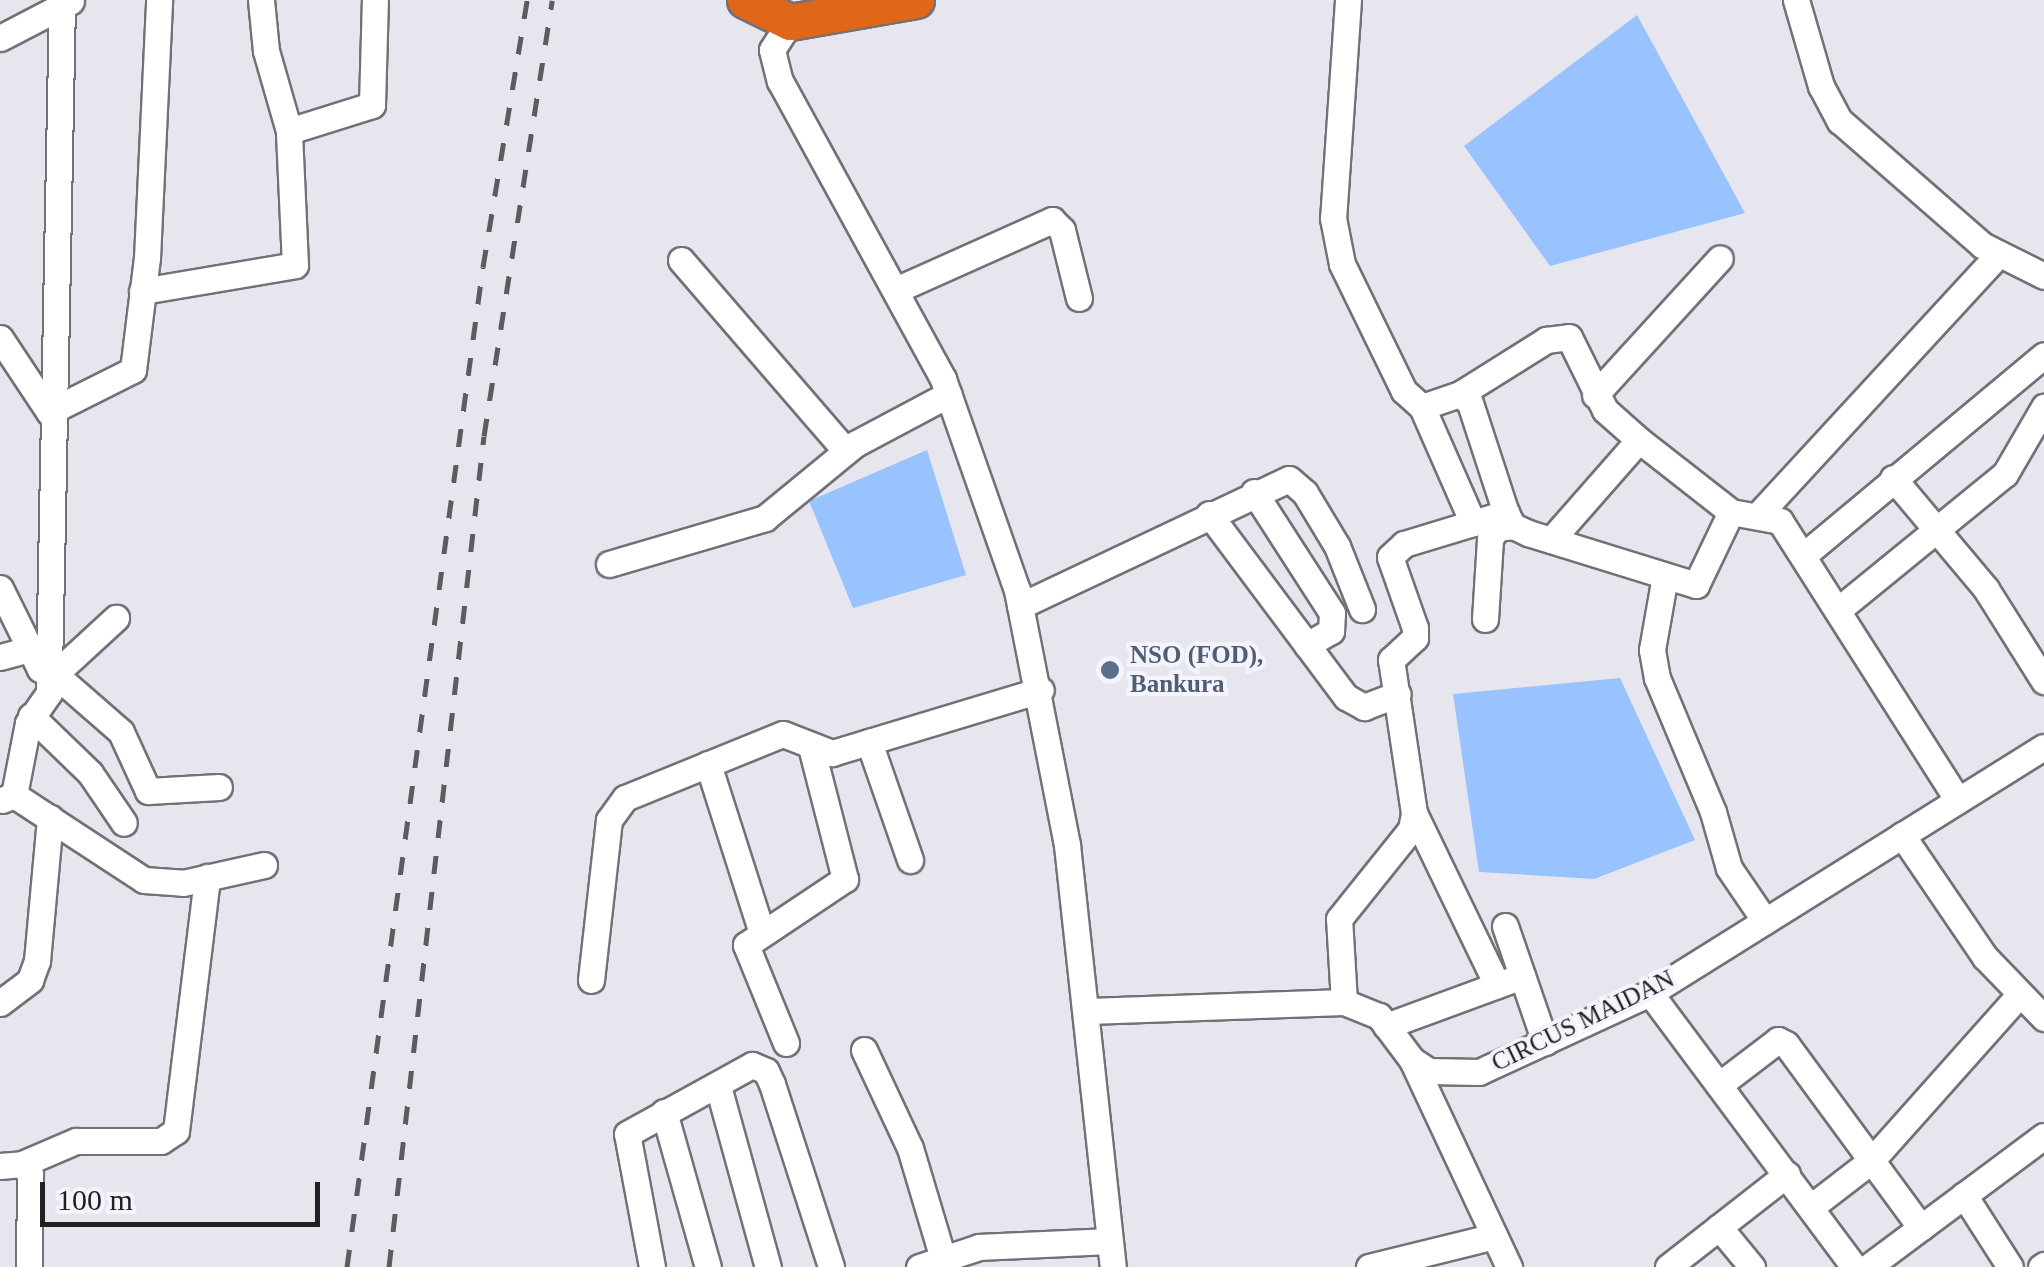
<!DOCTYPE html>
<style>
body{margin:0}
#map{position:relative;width:2044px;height:1267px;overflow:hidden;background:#e7e6ee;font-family:"Times New Roman",serif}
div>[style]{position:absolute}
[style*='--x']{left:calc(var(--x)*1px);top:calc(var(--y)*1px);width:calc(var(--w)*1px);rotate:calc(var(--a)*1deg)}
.water>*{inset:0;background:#98c3ff}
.roads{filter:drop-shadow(2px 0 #727178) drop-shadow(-2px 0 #727178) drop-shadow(0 2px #727178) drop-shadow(0 -2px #727178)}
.minor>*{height:25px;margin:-12.5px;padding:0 12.5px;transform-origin:12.5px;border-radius:12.5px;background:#fff}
.highway>*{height:35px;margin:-17.5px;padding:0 17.5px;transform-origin:17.5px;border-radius:17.5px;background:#e06718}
.rail>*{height:5px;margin-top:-2.5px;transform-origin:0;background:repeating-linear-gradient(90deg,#5c5c60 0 18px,transparent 0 36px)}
.dots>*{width:28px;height:28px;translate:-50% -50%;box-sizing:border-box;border:5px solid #f5f3fc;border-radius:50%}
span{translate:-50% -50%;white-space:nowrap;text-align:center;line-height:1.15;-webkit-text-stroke:8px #f5f3fc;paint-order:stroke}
.service-label{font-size:25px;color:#4e5e75;font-weight:700}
.left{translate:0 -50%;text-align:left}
.street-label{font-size:25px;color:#212124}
.scale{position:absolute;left:40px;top:1182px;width:280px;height:45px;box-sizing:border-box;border:5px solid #212124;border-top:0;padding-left:12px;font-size:30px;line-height:35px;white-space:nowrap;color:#212124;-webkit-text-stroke:8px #f5f3fc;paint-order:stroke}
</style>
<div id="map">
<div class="water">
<div style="clip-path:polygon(1637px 15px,1745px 213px,1550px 266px,1464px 146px)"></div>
<div style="clip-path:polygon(927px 450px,966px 575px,853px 608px,809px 501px)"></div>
<div style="clip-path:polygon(1620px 678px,1695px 840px,1594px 879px,1479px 872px,1453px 694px)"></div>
</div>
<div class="roads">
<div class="minor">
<div style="--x:1348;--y:0;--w:219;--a:93.9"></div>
<div style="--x:1333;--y:218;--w:47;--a:78.9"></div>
<div style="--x:1342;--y:264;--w:141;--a:64"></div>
<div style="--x:1404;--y:391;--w:24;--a:42"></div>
<div style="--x:1422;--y:407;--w:40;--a:-18.9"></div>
<div style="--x:1460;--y:394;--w:13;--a:42"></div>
<div style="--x:1470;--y:403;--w:116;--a:71.9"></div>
<div style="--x:1506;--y:513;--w:15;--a:62"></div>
<div style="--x:1513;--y:526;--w:17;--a:25"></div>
<div style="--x:1528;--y:533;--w:176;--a:17.2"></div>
<div style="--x:1696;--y:585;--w:81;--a:-64.4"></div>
<div style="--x:1796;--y:0;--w:90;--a:73.8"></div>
<div style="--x:1821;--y:86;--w:40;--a:62"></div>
<div style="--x:1840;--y:121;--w:189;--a:41.1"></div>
<div style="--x:1982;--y:245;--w:69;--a:26.6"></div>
<div style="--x:790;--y:22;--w:33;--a:123"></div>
<div style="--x:772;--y:50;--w:32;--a:76"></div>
<div style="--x:780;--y:81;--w:340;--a:61.3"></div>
<div style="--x:943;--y:379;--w:224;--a:70.7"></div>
<div style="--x:1017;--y:590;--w:260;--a:78.9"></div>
<div style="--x:1067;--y:845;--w:424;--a:83.8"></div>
<div style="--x:0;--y:38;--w:80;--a:-27.5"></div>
<div style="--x:289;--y:131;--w:87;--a:-17.4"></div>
<div style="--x:372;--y:105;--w:105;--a:-88.4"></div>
<div style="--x:681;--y:260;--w:252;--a:49.2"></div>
<div style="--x:898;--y:289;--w:169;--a:-24.1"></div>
<div style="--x:1052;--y:220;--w:14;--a:45"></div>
<div style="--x:1062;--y:230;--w:70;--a:76"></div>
<div style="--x:142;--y:291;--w:155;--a:-9.6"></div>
<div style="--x:295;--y:265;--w:134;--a:-92.6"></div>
<div style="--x:289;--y:131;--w:83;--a:-106"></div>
<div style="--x:266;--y:51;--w:51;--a:-95.6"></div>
<div style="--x:0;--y:338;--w:89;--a:56.5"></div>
<div style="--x:49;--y:412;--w:94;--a:-26.6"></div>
<div style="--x:133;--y:370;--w:113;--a:-82.9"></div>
<div style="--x:147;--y:258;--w:258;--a:-87.3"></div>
<div style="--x:1460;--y:394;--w:102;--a:-32.1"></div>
<div style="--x:1546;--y:340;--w:23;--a:-7"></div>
<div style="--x:1569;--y:337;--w:81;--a:63.7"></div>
<div style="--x:1605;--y:410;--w:45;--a:41.4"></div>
<div style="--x:1595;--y:395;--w:185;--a:-47.6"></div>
<div style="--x:1422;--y:407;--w:127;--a:66.3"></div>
<div style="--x:1893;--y:478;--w:145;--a:50"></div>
<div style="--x:1986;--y:589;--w:109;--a:57.8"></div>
<div style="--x:1254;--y:492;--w:144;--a:57.2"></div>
<div style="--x:1332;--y:613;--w:18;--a:93"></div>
<div style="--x:1331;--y:631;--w:28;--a:150"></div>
<div style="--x:1209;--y:514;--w:229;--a:53.2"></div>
<div style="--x:1346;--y:697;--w:21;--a:29"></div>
<div style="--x:1364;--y:707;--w:36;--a:-21"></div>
<div style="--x:1758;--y:515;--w:354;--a:-47.3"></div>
<div style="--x:1551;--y:540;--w:133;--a:-48.7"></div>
<div style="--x:1639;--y:440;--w:117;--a:38"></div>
<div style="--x:1731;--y:512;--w:50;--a:10.4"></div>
<div style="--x:1780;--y:521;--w:331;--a:57.5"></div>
<div style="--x:1804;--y:555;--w:312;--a:-39.8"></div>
<div style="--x:609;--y:564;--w:163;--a:-16.4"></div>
<div style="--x:765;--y:518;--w:117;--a:-39.4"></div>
<div style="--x:855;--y:444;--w:106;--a:-28"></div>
<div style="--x:1665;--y:576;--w:75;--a:100"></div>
<div style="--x:1652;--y:650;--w:28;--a:80"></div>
<div style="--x:1657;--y:678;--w:145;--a:67.3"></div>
<div style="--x:1713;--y:812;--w:58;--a:74.1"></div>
<div style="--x:1729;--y:868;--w:64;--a:55.8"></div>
<div style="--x:0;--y:588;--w:90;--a:63.7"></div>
<div style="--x:40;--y:669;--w:9;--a:18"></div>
<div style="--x:49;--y:672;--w:672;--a:-88.89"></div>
<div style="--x:1020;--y:606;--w:297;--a:-25.3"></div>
<div style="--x:1289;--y:479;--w:21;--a:41"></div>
<div style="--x:1305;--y:493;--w:62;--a:58.9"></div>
<div style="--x:1337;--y:546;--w:68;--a:68.4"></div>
<div style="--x:1838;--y:610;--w:215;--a:-39.2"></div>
<div style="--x:2005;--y:474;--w:78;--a:-59.8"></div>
<div style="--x:1485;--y:619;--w:80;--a:-86.4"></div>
<div style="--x:1490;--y:539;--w:13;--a:-58"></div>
<div style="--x:1497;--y:528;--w:16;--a:-7"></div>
<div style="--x:0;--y:657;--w:30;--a:-15"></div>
<div style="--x:50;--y:670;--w:94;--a:41.1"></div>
<div style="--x:121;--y:732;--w:65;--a:65.4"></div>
<div style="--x:148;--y:791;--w:71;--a:-3.2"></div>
<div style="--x:55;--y:674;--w:83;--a:-42.6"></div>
<div style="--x:31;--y:716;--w:82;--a:44"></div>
<div style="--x:90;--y:773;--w:60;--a:55.8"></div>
<div style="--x:869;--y:742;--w:125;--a:70.8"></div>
<div style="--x:708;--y:764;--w:174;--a:72.3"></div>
<div style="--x:14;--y:795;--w:155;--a:33.2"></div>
<div style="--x:144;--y:880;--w:39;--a:4"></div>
<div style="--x:183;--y:883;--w:83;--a:-12.5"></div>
<div style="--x:2;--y:800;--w:13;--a:-23"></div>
<div style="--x:14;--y:795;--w:73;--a:-79"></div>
<div style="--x:28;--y:723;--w:37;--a:-55"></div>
<div style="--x:49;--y:693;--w:21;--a:-90"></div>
<div style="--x:1414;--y:813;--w:191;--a:64.2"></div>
<div style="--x:1902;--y:835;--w:148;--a:55.8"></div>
<div style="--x:1985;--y:957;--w:85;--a:46"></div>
<div style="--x:1505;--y:926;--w:123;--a:71"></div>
<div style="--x:591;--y:980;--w:161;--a:-83.6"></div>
<div style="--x:609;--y:820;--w:27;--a:-54"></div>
<div style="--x:625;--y:798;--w:170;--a:-22.1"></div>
<div style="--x:783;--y:734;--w:53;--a:21.2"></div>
<div style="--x:832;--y:753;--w:218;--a:-16.8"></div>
<div style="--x:1650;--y:993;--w:342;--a:53.3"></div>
<div style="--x:1344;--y:1002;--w:83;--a:-93.4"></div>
<div style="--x:1339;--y:919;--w:115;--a:-51.3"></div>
<div style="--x:1411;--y:829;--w:16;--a:-79"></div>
<div style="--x:1414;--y:813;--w:155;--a:-98.5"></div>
<div style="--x:1391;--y:660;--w:33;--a:-43"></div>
<div style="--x:1415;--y:638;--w:10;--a:-90"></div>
<div style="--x:1415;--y:628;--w:75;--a:-109.4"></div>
<div style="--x:1390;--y:557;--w:19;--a:-43"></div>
<div style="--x:1404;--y:544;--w:107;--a:-16.9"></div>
<div style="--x:0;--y:1003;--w:38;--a:-37"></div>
<div style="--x:30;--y:980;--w:20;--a:-70"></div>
<div style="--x:37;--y:961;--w:144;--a:-84.8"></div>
<div style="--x:1088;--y:1011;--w:256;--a:-2"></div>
<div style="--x:1344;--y:1002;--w:38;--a:22"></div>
<div style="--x:1379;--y:1016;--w:55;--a:53.1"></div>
<div style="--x:1412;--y:1060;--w:20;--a:33"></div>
<div style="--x:1429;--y:1071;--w:50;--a:1.1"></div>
<div style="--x:1479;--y:1072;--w:188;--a:-24.8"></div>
<div style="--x:1650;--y:993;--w:464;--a:-32"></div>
<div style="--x:1386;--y:1026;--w:145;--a:-20.2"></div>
<div style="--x:786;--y:1043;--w:106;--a:-112.2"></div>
<div style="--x:746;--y:945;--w:119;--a:-33.7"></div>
<div style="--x:845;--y:879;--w:136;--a:-104.4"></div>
<div style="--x:864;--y:1050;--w:108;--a:64.9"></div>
<div style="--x:910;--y:1148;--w:116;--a:73.4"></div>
<div style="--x:1412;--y:1060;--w:229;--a:64.9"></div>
<div style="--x:1719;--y:1085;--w:74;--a:-37.3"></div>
<div style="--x:1778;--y:1040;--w:9;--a:27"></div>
<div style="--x:1786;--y:1044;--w:228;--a:53.7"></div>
<div style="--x:718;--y:1086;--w:188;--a:74.6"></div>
<div style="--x:664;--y:1112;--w:161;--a:74.2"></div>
<div style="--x:22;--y:1164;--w:59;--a:-23.1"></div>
<div style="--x:76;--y:1141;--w:85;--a:0"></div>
<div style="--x:161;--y:1141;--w:18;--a:-34"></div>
<div style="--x:176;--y:1131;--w:256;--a:-83"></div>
<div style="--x:0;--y:1166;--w:22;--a:-5"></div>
<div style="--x:22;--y:1164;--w:13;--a:51"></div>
<div style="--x:30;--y:1174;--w:93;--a:90.6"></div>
<div style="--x:1964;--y:1195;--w:85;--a:57.4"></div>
<div style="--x:1811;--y:1207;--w:77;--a:-37.6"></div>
<div style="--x:1872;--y:1160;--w:221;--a:-48.3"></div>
<div style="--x:1719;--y:1227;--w:52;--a:50.5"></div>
<div style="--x:652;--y:1267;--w:135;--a:-100.6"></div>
<div style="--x:627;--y:1134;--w:143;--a:-28.9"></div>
<div style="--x:752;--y:1065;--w:15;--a:23"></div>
<div style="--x:766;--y:1071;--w:14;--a:65"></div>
<div style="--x:772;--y:1084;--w:192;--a:72.1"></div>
<div style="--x:919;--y:1267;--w:63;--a:-18.4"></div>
<div style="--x:979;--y:1247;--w:130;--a:-2.6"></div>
<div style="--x:1369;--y:1267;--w:129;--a:-13.9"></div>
<div style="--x:1668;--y:1267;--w:151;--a:-38"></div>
<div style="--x:1868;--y:1267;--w:219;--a:-36.7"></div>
<div style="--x:2041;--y:1267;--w:4;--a:-34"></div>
</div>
<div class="highway">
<div style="--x:745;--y:0;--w:50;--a:26.1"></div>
<div style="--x:790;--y:22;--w:128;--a:-9.9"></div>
</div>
</div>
<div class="rail">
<div style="--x:347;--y:1267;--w:1009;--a:-82.26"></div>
<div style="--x:483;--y:267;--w:271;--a:-80.6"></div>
<div style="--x:389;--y:1267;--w:836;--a:-83.48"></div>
<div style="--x:484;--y:436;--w:441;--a:-81.1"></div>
</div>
<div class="dots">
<div style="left:1110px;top:670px;background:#5c6f8a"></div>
</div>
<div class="service-label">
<span class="left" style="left:1130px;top:670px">NSO (FOD),<br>Bankura</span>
</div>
<div class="street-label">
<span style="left:1583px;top:1021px;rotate:-26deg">CIRCUS MAIDAN</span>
</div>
<div class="scale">100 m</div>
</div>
